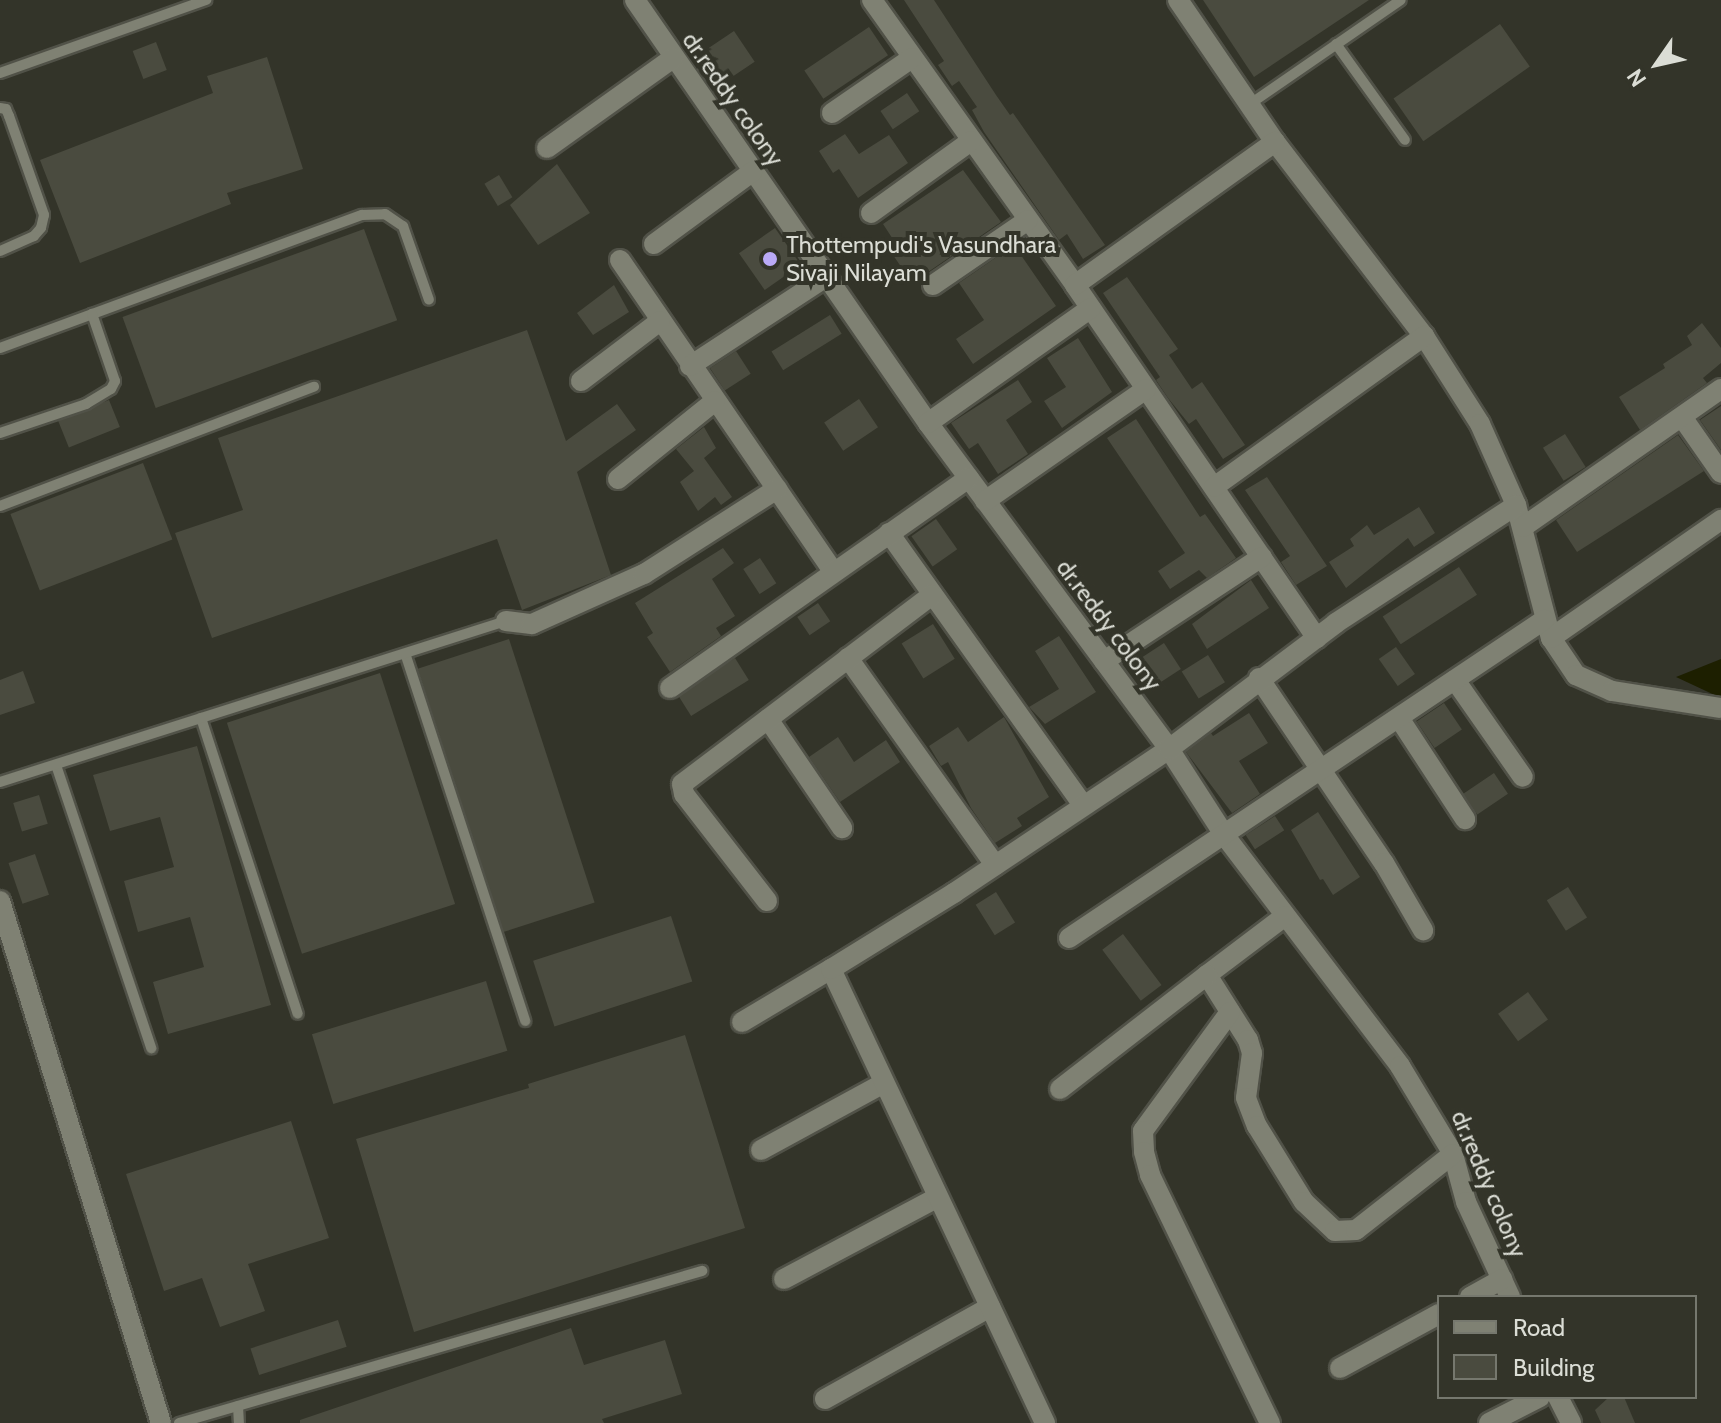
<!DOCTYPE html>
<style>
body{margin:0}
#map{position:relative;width:1721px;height:1423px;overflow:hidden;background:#333429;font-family:Cabin,sans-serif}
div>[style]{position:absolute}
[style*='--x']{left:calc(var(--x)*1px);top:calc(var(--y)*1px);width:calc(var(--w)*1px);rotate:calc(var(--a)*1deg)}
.water>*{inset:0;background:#1d1f00}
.building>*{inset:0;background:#4a4b3f;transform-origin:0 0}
.roads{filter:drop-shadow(2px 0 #515248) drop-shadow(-2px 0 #515248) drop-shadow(0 2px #515248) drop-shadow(0 -2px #515248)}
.lane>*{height:10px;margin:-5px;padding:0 5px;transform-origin:5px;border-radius:5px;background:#7f8173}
.street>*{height:20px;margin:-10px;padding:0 10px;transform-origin:10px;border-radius:10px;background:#7f8173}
.secondary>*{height:20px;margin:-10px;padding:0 10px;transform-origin:10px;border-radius:10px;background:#7f8173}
.dots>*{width:22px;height:22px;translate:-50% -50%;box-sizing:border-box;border:4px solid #333429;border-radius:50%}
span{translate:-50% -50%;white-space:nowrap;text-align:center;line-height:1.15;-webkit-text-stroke:8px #333429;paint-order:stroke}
.street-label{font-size:24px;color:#dbddd5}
.poi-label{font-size:24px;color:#dbddd5}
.left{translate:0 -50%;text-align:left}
.legend{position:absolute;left:1437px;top:1295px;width:260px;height:104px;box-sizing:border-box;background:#333429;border:2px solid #76786e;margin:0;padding:10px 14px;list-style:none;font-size:24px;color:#dbddd5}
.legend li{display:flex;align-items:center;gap:16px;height:40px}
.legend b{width:40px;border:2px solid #76786e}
.north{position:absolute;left:1617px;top:24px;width:80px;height:80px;-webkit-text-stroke:6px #333429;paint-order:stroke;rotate:236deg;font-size:22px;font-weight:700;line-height:32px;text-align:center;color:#dbddd5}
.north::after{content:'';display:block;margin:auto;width:28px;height:36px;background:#dbddd5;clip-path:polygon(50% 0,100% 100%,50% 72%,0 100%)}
</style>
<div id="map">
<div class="water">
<div style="clip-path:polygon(1721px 659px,1721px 698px,1676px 677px)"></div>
</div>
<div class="building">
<div style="clip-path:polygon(904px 0,934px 0,996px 95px,1010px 115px,1013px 113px,1105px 245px,1083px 259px,1067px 234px,1059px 240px,984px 132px,972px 110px,977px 107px,959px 81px,952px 86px,938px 65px,944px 61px)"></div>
<div style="clip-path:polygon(1203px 0,1369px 0,1254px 77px)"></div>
<div style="left:1500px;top:24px;width:52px;height:130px;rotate:55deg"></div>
<div style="left:869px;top:27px;width:34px;height:78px;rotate:56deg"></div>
<div style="left:734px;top:31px;width:37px;height:40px;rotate:56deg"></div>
<div style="left:156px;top:42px;width:30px;height:25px;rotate:69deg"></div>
<div style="clip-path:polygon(267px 57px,303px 169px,227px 193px,231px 204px,80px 263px,40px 160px,213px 93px,207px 76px)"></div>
<div style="left:907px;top:93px;width:22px;height:32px;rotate:56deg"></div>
<div style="clip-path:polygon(845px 134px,859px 154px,889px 135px,908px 163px,858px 198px,839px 169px,833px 173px,819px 151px)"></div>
<div style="clip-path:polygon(557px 164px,590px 213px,538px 245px,510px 205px)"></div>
<div style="clip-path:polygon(963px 170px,1001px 222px,912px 283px,893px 255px,900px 250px,883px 224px)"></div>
<div style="left:499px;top:175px;width:26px;height:17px;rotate:59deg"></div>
<div style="left:775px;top:228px;width:45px;height:44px;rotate:55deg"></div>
<div style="left:364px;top:229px;width:97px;height:257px;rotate:70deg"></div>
<div style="clip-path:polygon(1014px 245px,1056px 306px,973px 364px,956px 339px,984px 320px,959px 283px)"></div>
<div style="clip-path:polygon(1127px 277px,1178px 349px,1169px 355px,1192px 389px,1202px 382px,1245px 445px,1223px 459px,1196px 419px,1189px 424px,1168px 398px,1156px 380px,1160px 377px,1103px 293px)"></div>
<div style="clip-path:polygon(614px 285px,629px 312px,593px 335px,577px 313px)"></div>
<div style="left:830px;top:315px;width:22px;height:69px;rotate:58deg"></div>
<div style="clip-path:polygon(1702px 323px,1721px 348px,1721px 363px,1703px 378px,1707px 383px,1640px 430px,1619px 397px,1665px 368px,1663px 364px,1692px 345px,1687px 336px)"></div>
<div style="clip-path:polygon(527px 330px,566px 441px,617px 404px,636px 430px,577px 472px,611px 575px,522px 610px,497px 539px,212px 638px,175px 533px,243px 510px,218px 438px)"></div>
<div style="clip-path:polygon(1078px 338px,1112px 392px,1062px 428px,1044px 401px,1066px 387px,1047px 358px)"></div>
<div style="left:736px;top:351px;width:27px;height:31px;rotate:57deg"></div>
<div style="clip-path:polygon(1018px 380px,1032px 402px,1006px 420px,1028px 454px,998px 474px,978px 443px,969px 449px,951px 423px)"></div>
<div style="left:859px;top:399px;width:34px;height:42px;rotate:56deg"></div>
<div style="left:109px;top:400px;width:29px;height:55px;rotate:68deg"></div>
<div style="clip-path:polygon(1721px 406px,1721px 450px,1700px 420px)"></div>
<div style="clip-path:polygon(1136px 419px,1200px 517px,1205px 514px,1236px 558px,1207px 578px,1199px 570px,1170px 589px,1158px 571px,1185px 553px,1107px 438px)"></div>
<div style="clip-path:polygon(704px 427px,716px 448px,704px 458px,732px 497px,721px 505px,715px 497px,698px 511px,680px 482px,694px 471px,676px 449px)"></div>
<div style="left:1565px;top:434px;width:39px;height:26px;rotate:58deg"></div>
<div style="clip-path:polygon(1678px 435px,1704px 471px,1577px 552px,1556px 520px)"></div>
<div style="left:143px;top:463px;width:82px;height:142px;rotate:69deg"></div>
<div style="clip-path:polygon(1267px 477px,1327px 566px,1296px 585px,1281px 562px,1290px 556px,1245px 490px)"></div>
<div style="clip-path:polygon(1419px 507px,1435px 533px,1414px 547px,1408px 538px,1346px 588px,1329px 562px,1354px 546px,1350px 539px,1367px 525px,1374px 535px)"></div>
<div style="left:936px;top:519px;width:37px;height:30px;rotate:55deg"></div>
<div style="clip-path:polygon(723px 548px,734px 563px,712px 579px,735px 616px,716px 628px,721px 636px,670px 672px,647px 637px,653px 633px,635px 603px)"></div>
<div style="left:760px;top:558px;width:30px;height:20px;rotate:57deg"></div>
<div style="left:1459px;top:567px;width:33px;height:91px;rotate:57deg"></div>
<div style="clip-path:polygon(1251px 580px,1269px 608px,1207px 649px,1192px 624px)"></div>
<div style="left:818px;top:603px;width:22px;height:25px;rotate:56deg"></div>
<div style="left:933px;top:624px;width:41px;height:37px;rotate:58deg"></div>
<div style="clip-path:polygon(1059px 636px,1096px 692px,1045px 724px,1029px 707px,1059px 689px,1035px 651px)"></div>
<div style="left:509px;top:639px;width:277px;height:96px;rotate:72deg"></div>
<div style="left:1164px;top:643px;width:31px;height:32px;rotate:57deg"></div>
<div style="left:1396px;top:647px;width:33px;height:21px;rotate:55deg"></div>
<div style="left:1208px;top:655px;width:32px;height:31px;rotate:58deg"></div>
<div style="left:735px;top:658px;width:26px;height:68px;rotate:58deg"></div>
<div style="clip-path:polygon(23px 671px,35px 703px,0 715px,0 680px)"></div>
<div style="left:380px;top:673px;width:243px;height:161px;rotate:72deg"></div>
<div style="left:1444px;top:703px;width:32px;height:33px;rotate:56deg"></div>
<div style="clip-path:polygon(1249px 713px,1268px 743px,1239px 761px,1260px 794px,1232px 813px,1186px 752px,1211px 733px,1213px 736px)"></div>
<div style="clip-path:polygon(1004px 717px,1049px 797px,1017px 818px,1022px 826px,995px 843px,971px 808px,948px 762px,941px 766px,929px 746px,958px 727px,968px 742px)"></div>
<div style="clip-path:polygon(838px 737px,854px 762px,886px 740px,900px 762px,840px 802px,809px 757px)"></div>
<div style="clip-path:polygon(197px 746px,271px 1005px,168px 1034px,153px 982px,204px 967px,190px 917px,138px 932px,124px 881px,174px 867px,160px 817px,110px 831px,93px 775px)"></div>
<div style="left:1494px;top:773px;width:25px;height:37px;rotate:56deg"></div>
<div style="left:39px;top:795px;width:30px;height:27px;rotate:73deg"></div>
<div style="clip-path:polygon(1318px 812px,1360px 877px,1333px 895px,1323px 879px,1320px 880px,1291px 830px)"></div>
<div style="left:1275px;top:816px;width:17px;height:35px;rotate:57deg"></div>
<div style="left:35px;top:854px;width:43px;height:28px;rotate:71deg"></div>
<div style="left:1568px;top:887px;width:36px;height:25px;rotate:58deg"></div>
<div style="left:996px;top:892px;width:36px;height:24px;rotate:58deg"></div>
<div style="left:671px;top:916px;width:69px;height:145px;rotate:72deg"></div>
<div style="left:1123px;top:934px;width:64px;height:26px;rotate:53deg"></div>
<div style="left:486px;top:981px;width:73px;height:182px;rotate:73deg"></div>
<div style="left:1528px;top:992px;width:34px;height:37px;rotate:54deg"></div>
<div style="clip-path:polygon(685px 1035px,745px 1228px,414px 1332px,356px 1139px,529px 1088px,528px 1084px)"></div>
<div style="clip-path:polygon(291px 1121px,329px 1238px,248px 1264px,265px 1311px,220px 1327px,202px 1278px,164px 1291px,126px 1174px)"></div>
<div style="left:338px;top:1320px;width:28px;height:92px;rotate:72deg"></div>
<div style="clip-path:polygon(571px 1328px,584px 1365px,665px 1340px,682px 1394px,602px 1419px,604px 1423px,300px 1423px,300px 1420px)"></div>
<div style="clip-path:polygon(1609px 1397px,1624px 1397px,1635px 1423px,1601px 1423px,1595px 1410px)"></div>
</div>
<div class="roads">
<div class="lane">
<div style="--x:1336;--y:44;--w:118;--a:54.3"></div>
<div style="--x:0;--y:73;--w:219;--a:-19.5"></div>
<div style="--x:1250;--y:104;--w:183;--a:-34.6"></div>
<div style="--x:0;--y:108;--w:6;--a:9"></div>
<div style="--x:6;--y:109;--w:8;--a:67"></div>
<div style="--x:9;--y:116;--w:105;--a:70.5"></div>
<div style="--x:44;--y:215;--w:13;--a:103"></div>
<div style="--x:41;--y:228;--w:11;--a:131"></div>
<div style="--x:34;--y:236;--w:37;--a:156"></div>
<div style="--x:0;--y:348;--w:386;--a:-20.2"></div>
<div style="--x:362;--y:215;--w:23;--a:-2"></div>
<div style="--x:385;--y:214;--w:22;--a:34"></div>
<div style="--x:403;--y:226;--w:78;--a:70.6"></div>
<div style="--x:0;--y:433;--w:91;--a:-18.6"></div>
<div style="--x:86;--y:404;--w:29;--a:-31"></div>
<div style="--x:111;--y:389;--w:9;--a:-63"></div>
<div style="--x:115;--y:381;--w:71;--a:-108.9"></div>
<div style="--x:0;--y:506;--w:336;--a:-20.8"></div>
<div style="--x:406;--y:656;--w:384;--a:71.9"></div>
<div style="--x:201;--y:718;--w:311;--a:71.9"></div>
<div style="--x:56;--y:765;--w:299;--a:71.4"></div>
<div style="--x:0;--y:782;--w:531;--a:-17.65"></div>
<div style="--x:238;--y:1406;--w:17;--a:87"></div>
<div style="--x:179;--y:1423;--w:545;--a:-16.21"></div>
</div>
<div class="street">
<div style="--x:635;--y:0;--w:515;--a:55.29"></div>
<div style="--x:928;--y:423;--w:405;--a:53.5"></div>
<div style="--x:1169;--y:749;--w:103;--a:57.2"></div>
<div style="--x:1225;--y:836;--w:289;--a:52.7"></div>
<div style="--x:1400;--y:1066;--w:103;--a:58.9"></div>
<div style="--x:1453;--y:1154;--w:50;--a:74.8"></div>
<div style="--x:1466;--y:1202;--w:105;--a:65.1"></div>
<div style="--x:872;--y:0;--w:350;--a:54.5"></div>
<div style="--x:1075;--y:285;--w:428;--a:55.6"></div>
<div style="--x:1178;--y:0;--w:172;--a:55.7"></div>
<div style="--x:1275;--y:142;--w:245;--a:52.5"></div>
<div style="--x:1424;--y:336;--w:104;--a:57.5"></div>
<div style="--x:1480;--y:424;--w:89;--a:66"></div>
<div style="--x:1516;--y:505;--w:138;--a:75.3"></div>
<div style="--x:1551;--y:638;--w:45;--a:56"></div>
<div style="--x:1576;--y:675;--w:39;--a:24"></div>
<div style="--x:1612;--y:691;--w:110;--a:8.9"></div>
<div style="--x:832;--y:113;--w:97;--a:-34.5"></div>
<div style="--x:547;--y:148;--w:155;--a:-35.5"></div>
<div style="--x:871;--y:213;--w:123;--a:-35.8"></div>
<div style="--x:654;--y:244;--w:122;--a:-36.3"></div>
<div style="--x:620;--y:260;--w:378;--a:55.6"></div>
<div style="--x:933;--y:285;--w:115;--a:-34.4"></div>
<div style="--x:1075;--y:285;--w:246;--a:-35.6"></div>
<div style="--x:690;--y:366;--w:163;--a:-33.2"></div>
<div style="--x:581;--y:381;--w:99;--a:-37.2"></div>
<div style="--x:1682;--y:417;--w:68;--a:55.1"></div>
<div style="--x:928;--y:423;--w:199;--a:-35.2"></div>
<div style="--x:618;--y:479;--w:124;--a:-38.8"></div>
<div style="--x:1214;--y:487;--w:259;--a:-35.7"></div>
<div style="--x:985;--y:501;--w:196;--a:-34.8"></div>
<div style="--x:1523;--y:527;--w:241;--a:-34.9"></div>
<div style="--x:889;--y:533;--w:334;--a:54.5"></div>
<div style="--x:506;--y:621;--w:26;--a:7"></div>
<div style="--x:532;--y:624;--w:123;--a:-24.1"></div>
<div style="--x:644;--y:574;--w:158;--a:-32.6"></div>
<div style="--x:1551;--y:638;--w:207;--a:-34.8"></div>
<div style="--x:848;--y:658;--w:254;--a:54.6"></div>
<div style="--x:1104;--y:661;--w:189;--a:-33.4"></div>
<div style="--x:1259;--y:678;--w:223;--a:56"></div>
<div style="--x:1384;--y:863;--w:78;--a:59.8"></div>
<div style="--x:1455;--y:680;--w:118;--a:55"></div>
<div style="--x:670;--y:688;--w:365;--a:-35.1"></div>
<div style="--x:1399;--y:718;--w:121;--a:56.8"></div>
<div style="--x:768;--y:719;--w:132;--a:55.8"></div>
<div style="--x:767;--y:901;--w:135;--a:-127.8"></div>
<div style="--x:684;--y:794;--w:10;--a:-101"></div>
<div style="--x:682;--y:784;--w:313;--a:-37.1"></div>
<div style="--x:1285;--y:916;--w:98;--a:142.9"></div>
<div style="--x:1207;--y:975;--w:77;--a:57.8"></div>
<div style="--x:1248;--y:1040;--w:14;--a:73"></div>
<div style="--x:1252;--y:1053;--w:45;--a:97.6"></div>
<div style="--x:1246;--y:1098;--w:30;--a:69"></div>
<div style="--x:1257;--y:1126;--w:89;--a:58.3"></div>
<div style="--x:1304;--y:1202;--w:42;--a:43.1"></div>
<div style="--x:1335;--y:1231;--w:21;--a:-3"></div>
<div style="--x:1356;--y:1230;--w:123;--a:-38.1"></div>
<div style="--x:1069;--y:938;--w:572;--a:-33.8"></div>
<div style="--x:1230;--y:1012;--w:147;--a:126.2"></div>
<div style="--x:1143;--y:1131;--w:21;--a:87"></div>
<div style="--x:1144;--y:1152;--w:24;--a:75"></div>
<div style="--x:1150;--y:1175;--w:276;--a:64.2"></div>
<div style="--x:742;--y:1022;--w:104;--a:-30.8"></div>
<div style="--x:1060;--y:1089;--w:186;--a:-37.8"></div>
<div style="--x:761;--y:1150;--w:140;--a:-28.6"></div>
<div style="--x:784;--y:1279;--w:174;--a:-28"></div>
<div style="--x:1470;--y:1297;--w:37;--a:-29"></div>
<div style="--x:1340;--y:1368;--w:113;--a:-28.6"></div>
<div style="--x:1558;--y:1397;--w:29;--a:63"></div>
<div style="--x:825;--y:1399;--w:189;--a:-29.1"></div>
<div style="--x:1045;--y:1423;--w:502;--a:-115.24"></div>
<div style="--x:831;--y:969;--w:145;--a:-31.7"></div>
<div style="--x:954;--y:893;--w:259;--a:-33.8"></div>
<div style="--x:1169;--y:749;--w:209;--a:-37"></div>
<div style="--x:1336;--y:623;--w:215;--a:-33.2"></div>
<div style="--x:1489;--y:1423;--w:57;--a:-27"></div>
</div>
<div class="secondary">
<div style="--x:0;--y:901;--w:546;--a:72.86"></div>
</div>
</div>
<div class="dots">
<div style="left:770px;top:259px;background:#baaaf6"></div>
</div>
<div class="street-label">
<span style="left:733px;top:99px;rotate:55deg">dr.reddy colony</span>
<span style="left:1109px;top:625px;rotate:53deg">dr.reddy colony</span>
<span style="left:1489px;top:1184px;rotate:67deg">dr.reddy colony</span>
</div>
<div class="poi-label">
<span class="left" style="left:786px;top:259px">Thottempudi's Vasundhara<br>Sivaji Nilayam</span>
</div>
<ul class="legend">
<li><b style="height:10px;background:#7f8173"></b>Road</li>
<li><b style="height:22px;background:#4a4b3f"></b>Building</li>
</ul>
<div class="north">N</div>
</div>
